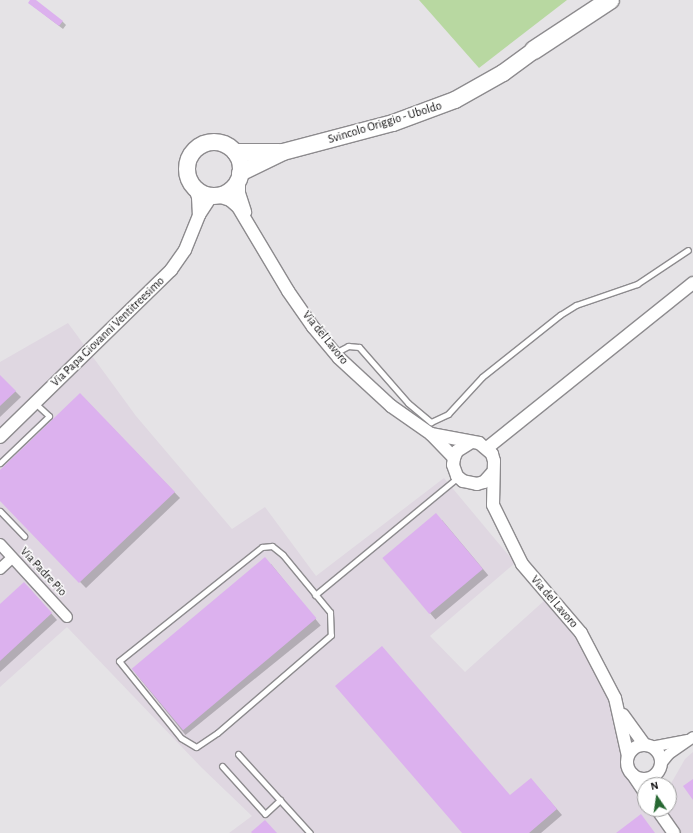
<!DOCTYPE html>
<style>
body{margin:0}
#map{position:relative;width:693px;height:833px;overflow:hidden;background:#e5e3e6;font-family:"Alegreya Sans",sans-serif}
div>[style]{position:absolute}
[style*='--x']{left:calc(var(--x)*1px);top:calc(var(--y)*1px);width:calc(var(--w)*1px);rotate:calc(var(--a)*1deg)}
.built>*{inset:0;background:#dfd7e1}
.green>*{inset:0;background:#b8d8a1}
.shadow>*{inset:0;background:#0003;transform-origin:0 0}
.building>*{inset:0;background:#dcb1ee;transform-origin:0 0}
.roads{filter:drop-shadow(1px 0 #8d8b8e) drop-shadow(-1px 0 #8d8b8e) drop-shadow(0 1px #8d8b8e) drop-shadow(0 -1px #8d8b8e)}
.service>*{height:5px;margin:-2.5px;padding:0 2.5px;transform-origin:2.5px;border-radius:2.5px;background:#fff}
.minor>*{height:10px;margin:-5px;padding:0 5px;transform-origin:5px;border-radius:5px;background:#fff}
.tertiary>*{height:12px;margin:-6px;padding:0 6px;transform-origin:6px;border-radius:6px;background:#fff}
.tertiary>.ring{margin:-6px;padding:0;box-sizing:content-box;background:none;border:12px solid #fff;border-radius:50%}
.primary>*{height:16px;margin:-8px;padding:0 8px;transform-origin:8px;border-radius:8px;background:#fff}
.primary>.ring{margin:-8px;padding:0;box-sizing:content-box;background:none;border:16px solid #fff;border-radius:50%}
.motorway>*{height:18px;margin:-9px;padding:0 9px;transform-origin:9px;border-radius:9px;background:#fff}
span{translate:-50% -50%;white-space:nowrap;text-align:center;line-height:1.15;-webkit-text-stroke:3px #fff;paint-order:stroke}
.street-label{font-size:12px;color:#0d0c0d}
.north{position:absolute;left:637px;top:777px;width:40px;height:40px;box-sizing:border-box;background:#fff;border:1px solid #9e9e9e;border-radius:50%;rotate:347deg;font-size:11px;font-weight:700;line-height:16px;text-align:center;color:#0d0c0d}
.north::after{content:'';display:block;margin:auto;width:14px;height:18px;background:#276832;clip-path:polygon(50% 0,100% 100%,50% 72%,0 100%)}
</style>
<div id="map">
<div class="built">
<div style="clip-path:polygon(68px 323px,136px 416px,232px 529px,265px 507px,316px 576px,444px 478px,515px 563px,430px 636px,465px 672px,545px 600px,579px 634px,614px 708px,625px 766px,645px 797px,645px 809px,669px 809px,669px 787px,685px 759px,693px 752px,693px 833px,229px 833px,252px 816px,202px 768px,67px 627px,0 687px,0 362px)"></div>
</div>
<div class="green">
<div style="clip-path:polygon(419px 0,567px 0,479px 68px)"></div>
</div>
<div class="shadow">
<div style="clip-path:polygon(32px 0,62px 21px,66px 25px,63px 29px,33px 6px)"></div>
<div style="clip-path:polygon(0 376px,21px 397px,0 417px)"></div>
<div style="clip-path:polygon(80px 394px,180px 498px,86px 588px,0 500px,0 471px)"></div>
<div style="left:442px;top:520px;width:72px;height:69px;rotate:50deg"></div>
<div style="left:271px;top:564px;width:79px;height:174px;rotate:51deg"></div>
<div style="clip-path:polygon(30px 589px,57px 620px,0 672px,0 606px)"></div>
<div style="clip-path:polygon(536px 785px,562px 815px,541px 833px,463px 833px,511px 796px)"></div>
</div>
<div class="building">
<div style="clip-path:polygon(30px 0,36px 0,63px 21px,59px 26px,28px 3px)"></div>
<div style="clip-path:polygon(0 375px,16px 391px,0 406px)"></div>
<div style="clip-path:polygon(80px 393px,175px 492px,79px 583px,0 501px,0 470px)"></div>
<div style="left:436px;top:513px;width:73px;height:70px;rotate:50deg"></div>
<div style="left:265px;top:557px;width:80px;height:174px;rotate:50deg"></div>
<div style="clip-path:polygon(24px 582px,52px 613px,0 661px,0 604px)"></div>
<div style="clip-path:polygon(382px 646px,510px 795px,531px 778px,557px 809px,529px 833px,462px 833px,335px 686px)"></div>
<div style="clip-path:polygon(693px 779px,693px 800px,683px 786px)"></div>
<div style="clip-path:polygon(641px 814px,655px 833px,616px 833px)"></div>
<div style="clip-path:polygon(265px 820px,277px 833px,252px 833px,251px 832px)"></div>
</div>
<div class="roads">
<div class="service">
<div style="--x:335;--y:353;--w:15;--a:-28"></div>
<div style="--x:348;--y:346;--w:11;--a:5"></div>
<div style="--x:359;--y:347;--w:74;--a:48.8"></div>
<div style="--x:408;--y:403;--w:30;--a:40"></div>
<div style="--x:431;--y:422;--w:19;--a:-25"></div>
<div style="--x:448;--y:414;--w:50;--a:-47.4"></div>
<div style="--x:482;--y:377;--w:100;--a:-38.5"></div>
<div style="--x:560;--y:315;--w:19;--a:-32"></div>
<div style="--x:576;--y:305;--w:65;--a:-19"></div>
<div style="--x:637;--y:284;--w:61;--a:-33.7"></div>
<div style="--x:0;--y:463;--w:68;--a:-43.8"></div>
<div style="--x:49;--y:416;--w:18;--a:-137"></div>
<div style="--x:0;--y:511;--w:35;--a:46"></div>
<div style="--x:272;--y:546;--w:14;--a:39"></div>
<div style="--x:283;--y:555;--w:74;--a:50.5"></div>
<div style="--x:330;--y:612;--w:23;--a:88"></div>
<div style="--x:331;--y:635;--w:150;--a:139.3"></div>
<div style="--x:217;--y:733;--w:25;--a:146"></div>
<div style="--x:196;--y:747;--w:17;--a:-149"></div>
<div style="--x:181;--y:738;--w:99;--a:-128.8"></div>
<div style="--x:119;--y:661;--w:183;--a:-38.6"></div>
<div style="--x:262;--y:547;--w:10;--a:-6"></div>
<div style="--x:315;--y:595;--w:184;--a:-39.5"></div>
<div style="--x:238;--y:754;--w:107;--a:47.7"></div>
<div style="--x:222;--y:766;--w:64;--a:48.1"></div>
<div style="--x:265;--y:814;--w:21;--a:-43"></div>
</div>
<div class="minor">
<div style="--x:0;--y:544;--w:99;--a:47.5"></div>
<div style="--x:0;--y:569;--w:16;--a:-43"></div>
<div style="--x:651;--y:747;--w:36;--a:-11"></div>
<div style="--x:660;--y:765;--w:14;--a:-51"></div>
<div style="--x:669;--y:754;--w:29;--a:-35"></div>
</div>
<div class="tertiary">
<div style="--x:239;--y:179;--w:14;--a:90"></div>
<div style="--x:239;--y:193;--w:20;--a:72"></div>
<div style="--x:193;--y:185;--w:13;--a:67"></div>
<div style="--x:198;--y:197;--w:18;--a:87"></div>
<div style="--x:199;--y:215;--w:24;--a:-57"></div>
<div style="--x:215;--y:195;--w:16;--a:18"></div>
<div style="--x:230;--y:200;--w:11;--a:41"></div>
<div style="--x:238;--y:207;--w:98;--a:59.2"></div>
<div style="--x:288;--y:291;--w:44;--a:55.2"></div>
<div style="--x:313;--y:327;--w:40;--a:50"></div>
<div style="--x:339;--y:358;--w:71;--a:42.7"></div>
<div style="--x:391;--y:406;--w:49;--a:35"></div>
<div style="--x:431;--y:434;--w:33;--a:46"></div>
<div style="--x:431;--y:434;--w:49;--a:10.6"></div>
<div style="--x:479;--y:443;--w:17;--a:40"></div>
<div style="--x:492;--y:454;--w:7;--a:74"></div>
<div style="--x:494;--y:461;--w:44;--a:91.3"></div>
<div style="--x:493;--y:505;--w:66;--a:63.8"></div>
<div style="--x:522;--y:564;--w:91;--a:49.5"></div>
<div style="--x:581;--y:633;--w:73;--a:62.4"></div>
<div style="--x:615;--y:698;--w:59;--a:77.4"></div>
<div style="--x:0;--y:437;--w:239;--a:-44.3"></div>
<div style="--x:171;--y:270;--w:24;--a:-55"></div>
<div style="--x:185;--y:250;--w:38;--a:-68"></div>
<div style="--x:470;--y:443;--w:15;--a:148"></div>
<div style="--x:457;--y:451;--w:8;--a:113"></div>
<div style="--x:454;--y:458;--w:7;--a:98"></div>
<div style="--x:453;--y:465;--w:12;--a:70"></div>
<div style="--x:457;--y:476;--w:8;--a:40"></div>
<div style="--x:463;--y:481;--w:14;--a:12"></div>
<div style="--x:477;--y:484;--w:7;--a:-16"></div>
<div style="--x:484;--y:482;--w:12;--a:-48"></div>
<div style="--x:487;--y:448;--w:264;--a:-38.7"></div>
<div style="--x:623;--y:715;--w:37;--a:54"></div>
<div class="ring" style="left:627px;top:745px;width:22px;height:22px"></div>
<div style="--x:633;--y:775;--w:22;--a:56"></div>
<div style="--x:657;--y:809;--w:29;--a:55"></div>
</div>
<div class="primary">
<div class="ring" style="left:187px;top:142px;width:38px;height:38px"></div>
<div style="--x:235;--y:152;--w:44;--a:0"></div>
<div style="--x:240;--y:173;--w:48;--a:-26"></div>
<div style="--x:283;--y:152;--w:114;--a:-14.8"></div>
<div style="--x:393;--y:123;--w:66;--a:-20.4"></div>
<div style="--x:455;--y:100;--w:55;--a:-29.4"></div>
<div style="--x:503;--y:73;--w:51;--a:-36.2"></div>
</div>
<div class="motorway">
<div style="--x:534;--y:50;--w:91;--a:-33.3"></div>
</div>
</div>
<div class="street-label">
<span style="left:385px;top:123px;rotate:-17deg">Svincolo Origgio - Uboldo</span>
<span style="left:108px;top:332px;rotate:-44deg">Via Papa Giovanni Ventitreesimo</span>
<span style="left:325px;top:338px;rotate:51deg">Via del Lavoro</span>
<span style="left:43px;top:572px;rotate:47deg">Via Padre Pio</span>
<span style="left:554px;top:602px;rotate:49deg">Via del Lavoro</span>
</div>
<div class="north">N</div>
</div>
